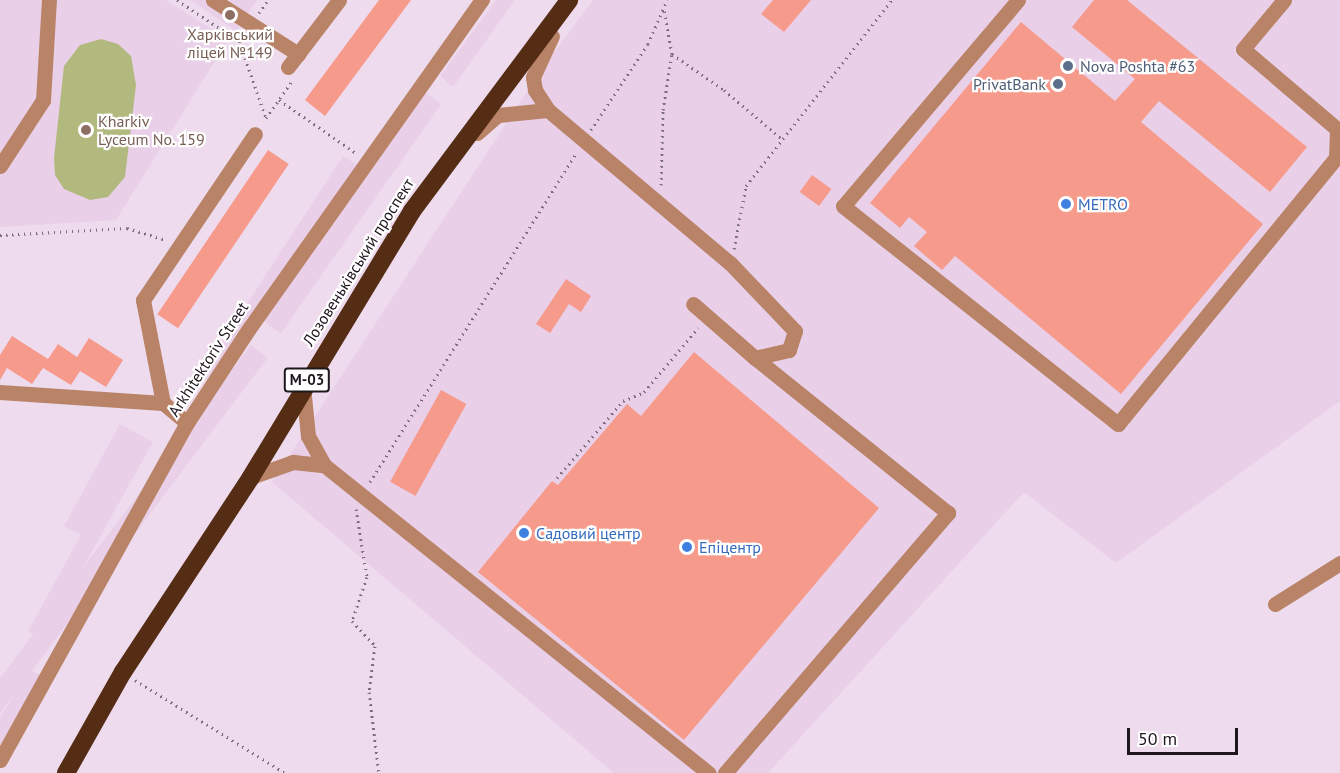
<!DOCTYPE html>
<meta charset="utf-8">
<style>
body{margin:0}
#map{position:relative;width:1340px;height:773px;overflow:hidden;background:#efdbee;font-family:"PT Sans",sans-serif}
div>[style]{position:absolute}
[style*='--x']{left:calc(var(--x)*1px);top:calc(var(--y)*1px);width:calc(var(--w)*1px);rotate:calc(var(--a)*1deg)}
.built>*{inset:0;background:#e9cfe8;transform-origin:0 0}
.green>*{inset:0;background:#b2b97f}
.building>*{inset:0;background:#f69a8b;transform-origin:0 0}
.path>*{height:3px;margin-top:-1.5px;transform-origin:0;background:repeating-linear-gradient(90deg,#7c6f7c 0 1.5px,transparent 0 6px)}
.minor>*{height:15px;margin:-7.5px;padding:0 7.5px;transform-origin:7.5px;border-radius:7.5px;background:#b88366}
.highway>*{height:18px;margin:-9px;padding:0 9px;transform-origin:9px;border-radius:9px;background:#552c14}
.dots>*{width:16px;height:16px;translate:-50% -50%;box-sizing:border-box;border:3px solid #fff;border-radius:50%}
span{translate:-50% -50%;white-space:nowrap;text-align:center;line-height:1.15;-webkit-text-stroke:4.5px #fff;paint-order:stroke}
.shield-label span{padding:2px 4px;background:#fff;border:2px solid;border-radius:4px;-webkit-text-stroke-width:0}
.shield-label{font-size:15px;color:#1e171e;font-weight:700}
.education-label{font-size:16px;color:#785e54}
.left{translate:0 -50%;text-align:left}
.service-label{font-size:16px;color:#4e5e75}
.right{translate:-100% -50%;text-align:right}
.shop-label{font-size:16px;color:#366cbe}
.street-label{font-size:16px;color:#1e171e}
.scale{position:absolute;left:1127px;top:728px;width:111px;height:27px;box-sizing:border-box;border:3px solid #1e171e;border-top:0;padding-left:8px;font-size:18px;line-height:21px;white-space:nowrap;color:#1e171e;-webkit-text-stroke:4px #fff;paint-order:stroke}
</style>
<div id="map">
<div class="built">
<div style="clip-path:polygon(0 0,166px 0,228px 40px,116px 220px,0 227px)"></div>
<div style="clip-path:polygon(190px 0,257px 0,236px 31px)"></div>
<div style="clip-path:polygon(496px 0,515px 0,453px 87px,440px 76px)"></div>
<div style="clip-path:polygon(593px 0,1340px 0,1340px 401px,1116px 563px,1024px 492px,768px 773px,614px 773px,272px 482px,539px 73px)"></div>
<div style="left:424px;top:92px;width:21px;height:280px;rotate:35deg"></div>
<div style="left:343px;top:156px;width:17px;height:262px;rotate:33deg"></div>
<div style="left:251px;top:345px;width:21px;height:494px;rotate:37deg"></div>
<div style="clip-path:polygon(120px 424px,153px 442px,43px 639px,28px 631px,81px 535px,64px 526px)"></div>
<div style="clip-path:polygon(29px 669px,41px 676px,0 745px,0 718px)"></div>
</div>
<div class="green">
<div style="clip-path:polygon(101px 39px,118px 44px,131px 56px,136px 85px,125px 177px,108px 197px,90px 200px,64px 189px,55px 175px,54px 158px,64px 66px,80px 45px)"></div>
</div>
<div class="building">
<div style="clip-path:polygon(379px 0,411px 0,325px 116px,305px 100px)"></div>
<div style="clip-path:polygon(773px 0,811px 0,784px 32px,761px 14px)"></div>
<div style="clip-path:polygon(1094px 0,1127px 0,1307px 147px,1270px 192px,1159px 101px,1141px 122px,1263px 224px,1121px 394px,955px 256px,942px 270px,914px 246px,927px 232px,909px 217px,900px 228px,870px 203px,1021px 22px,1115px 101px,1135px 79px,1072px 27px)"></div>
<div style="left:268px;top:150px;width:25px;height:198px;rotate:34deg"></div>
<div style="left:812px;top:175px;width:24px;height:21px;rotate:36deg"></div>
<div style="clip-path:polygon(566px 279px,591px 296px,581px 312px,569px 304px,550px 333px,536px 324px)"></div>
<div style="clip-path:polygon(12px 336px,48px 359px,58px 344px,77px 357px,89px 338px,123px 360px,106px 387px,80px 371px,71px 385px,43px 368px,32px 384px,7px 368px,0 380px,0 355px)"></div>
<div style="clip-path:polygon(694px 352px,879px 508px,684px 740px,478px 572px,552px 481px,558px 485px,627px 404px,641px 416px)"></div>
<div style="left:441px;top:390px;width:29px;height:105px;rotate:29deg"></div>
</div>
<div class="path">
<div style="--x:177;--y:0;--w:74;--a:33.5"></div>
<div style="--x:239;--y:41;--w:82;--a:70.7"></div>
<div style="--x:259;--y:13;--w:16;--a:-55"></div>
<div style="--x:672;--y:54;--w:63;--a:34.7"></div>
<div style="--x:724;--y:90;--w:76;--a:40.2"></div>
<div style="--x:279;--y:100;--w:93;--a:34.5"></div>
<div style="--x:266;--y:118;--w:45;--a:-54.9"></div>
<div style="--x:591;--y:130;--w:103;--a:-56.5"></div>
<div style="--x:648;--y:44;--w:48;--a:-66.6"></div>
<div style="--x:661;--y:185;--w:75;--a:-88.5"></div>
<div style="--x:663;--y:110;--w:57;--a:-80.9"></div>
<div style="--x:672;--y:54;--w:45;--a:-100.3"></div>
<div style="--x:0;--y:235;--w:127;--a:-3.2"></div>
<div style="--x:127;--y:228;--w:41;--a:17.1"></div>
<div style="--x:734;--y:249;--w:64;--a:-79.2"></div>
<div style="--x:746;--y:186;--w:236;--a:-51.9"></div>
<div style="--x:557;--y:478;--w:101;--a:-49.4"></div>
<div style="--x:623;--y:401;--w:23;--a:-23"></div>
<div style="--x:644;--y:392;--w:84;--a:-49.8"></div>
<div style="--x:370;--y:482;--w:388;--a:-57.9"></div>
<div style="--x:356;--y:509;--w:69;--a:80.8"></div>
<div style="--x:367;--y:577;--w:46;--a:108.8"></div>
<div style="--x:352;--y:621;--w:34;--a:47"></div>
<div style="--x:375;--y:646;--w:46;--a:97.4"></div>
<div style="--x:369;--y:692;--w:82;--a:83"></div>
<div style="--x:135;--y:680;--w:176;--a:31.8"></div>
</div>
<div class="minor">
<div style="--x:213;--y:0;--w:101;--a:32.4"></div>
<div style="--x:1018;--y:0;--w:270;--a:130.3"></div>
<div style="--x:843;--y:206;--w:351;--a:38.4"></div>
<div style="--x:1118;--y:424;--w:344;--a:-50.7"></div>
<div style="--x:1336;--y:158;--w:29;--a:-88"></div>
<div style="--x:1337;--y:129;--w:123;--a:-139.6"></div>
<div style="--x:1243;--y:49;--w:64;--a:-50.1"></div>
<div style="--x:288;--y:67;--w:84;--a:-52.7"></div>
<div style="--x:548;--y:110;--w:238;--a:40.1"></div>
<div style="--x:730;--y:263;--w:94;--a:46.3"></div>
<div style="--x:795;--y:331;--w:20;--a:108"></div>
<div style="--x:789;--y:350;--w:35;--a:167"></div>
<div style="--x:755;--y:358;--w:82;--a:-138.9"></div>
<div style="--x:477;--y:133;--w:28;--a:-41"></div>
<div style="--x:498;--y:115;--w:50;--a:-5.7"></div>
<div style="--x:548;--y:110;--w:24;--a:-123"></div>
<div style="--x:535;--y:90;--w:13;--a:-99"></div>
<div style="--x:533;--y:77;--w:45;--a:-65.1"></div>
<div style="--x:0;--y:166;--w:79;--a:-56.9"></div>
<div style="--x:43;--y:100;--w:100;--a:-86.6"></div>
<div style="--x:303;--y:386;--w:50;--a:84.3"></div>
<div style="--x:308;--y:436;--w:33;--a:61"></div>
<div style="--x:324;--y:465;--w:493;--a:38.7"></div>
<div style="--x:0;--y:392;--w:163;--a:3.9"></div>
<div style="--x:187;--y:423;--w:31;--a:-140"></div>
<div style="--x:163;--y:403;--w:105;--a:-101"></div>
<div style="--x:143;--y:300;--w:200;--a:-56"></div>
<div style="--x:251;--y:477;--w:45;--a:-19.7"></div>
<div style="--x:293;--y:462;--w:31;--a:6"></div>
<div style="--x:1275;--y:604;--w:77;--a:-32.2"></div>
<div style="--x:0;--y:760;--w:385;--a:-61"></div>
<div style="--x:187;--y:423;--w:111;--a:-56.7"></div>
<div style="--x:248;--y:330;--w:405;--a:-54.7"></div>
<div style="--x:725;--y:773;--w:343;--a:-49.4"></div>
<div style="--x:948;--y:513;--w:248;--a:-141.2"></div>
</div>
<div class="highway">
<div style="--x:66;--y:773;--w:116;--a:-60.6"></div>
<div style="--x:123;--y:672;--w:233;--a:-56.7"></div>
<div style="--x:251;--y:477;--w:311;--a:-58.8"></div>
<div style="--x:412;--y:211;--w:263;--a:-53.3"></div>
</div>
<div class="dots">
<div style="left:230px;top:15px;background:#8d6e63"></div>
<div style="left:1068px;top:66px;background:#5c6f8a"></div>
<div style="left:1058px;top:84px;background:#5c6f8a"></div>
<div style="left:86px;top:130px;background:#8d6e63"></div>
<div style="left:1066px;top:204px;background:#3f7fe0"></div>
<div style="left:524px;top:533px;background:#3f7fe0"></div>
<div style="left:687px;top:547px;background:#3f7fe0"></div>
</div>
<div class="shield-label">
<span style="left:307px;top:380px">М-03</span>
</div>
<div class="education-label">
<span style="left:230px;top:43px">Харківський<br>ліцей №149</span>
<span class="left" style="left:98px;top:130px">Kharkiv<br>Lyceum No. 159</span>
</div>
<div class="service-label">
<span class="left" style="left:1080px;top:66px">Nova Poshta #63</span>
<span class="right" style="left:1046px;top:84px">PrivatBank</span>
</div>
<div class="shop-label">
<span class="left" style="left:1078px;top:204px">METRO</span>
<span class="left" style="left:536px;top:533px">Садовий центр</span>
<span class="left" style="left:699px;top:547px">Епіцентр</span>
</div>
<div class="street-label">
<span style="left:358px;top:262px;rotate:-58deg">Лозовеньківський проспект</span>
<span style="left:208px;top:359px;rotate:-57deg">Arkhitektoriv Street</span>
</div>
<div class="scale">50 m</div>
</div>
